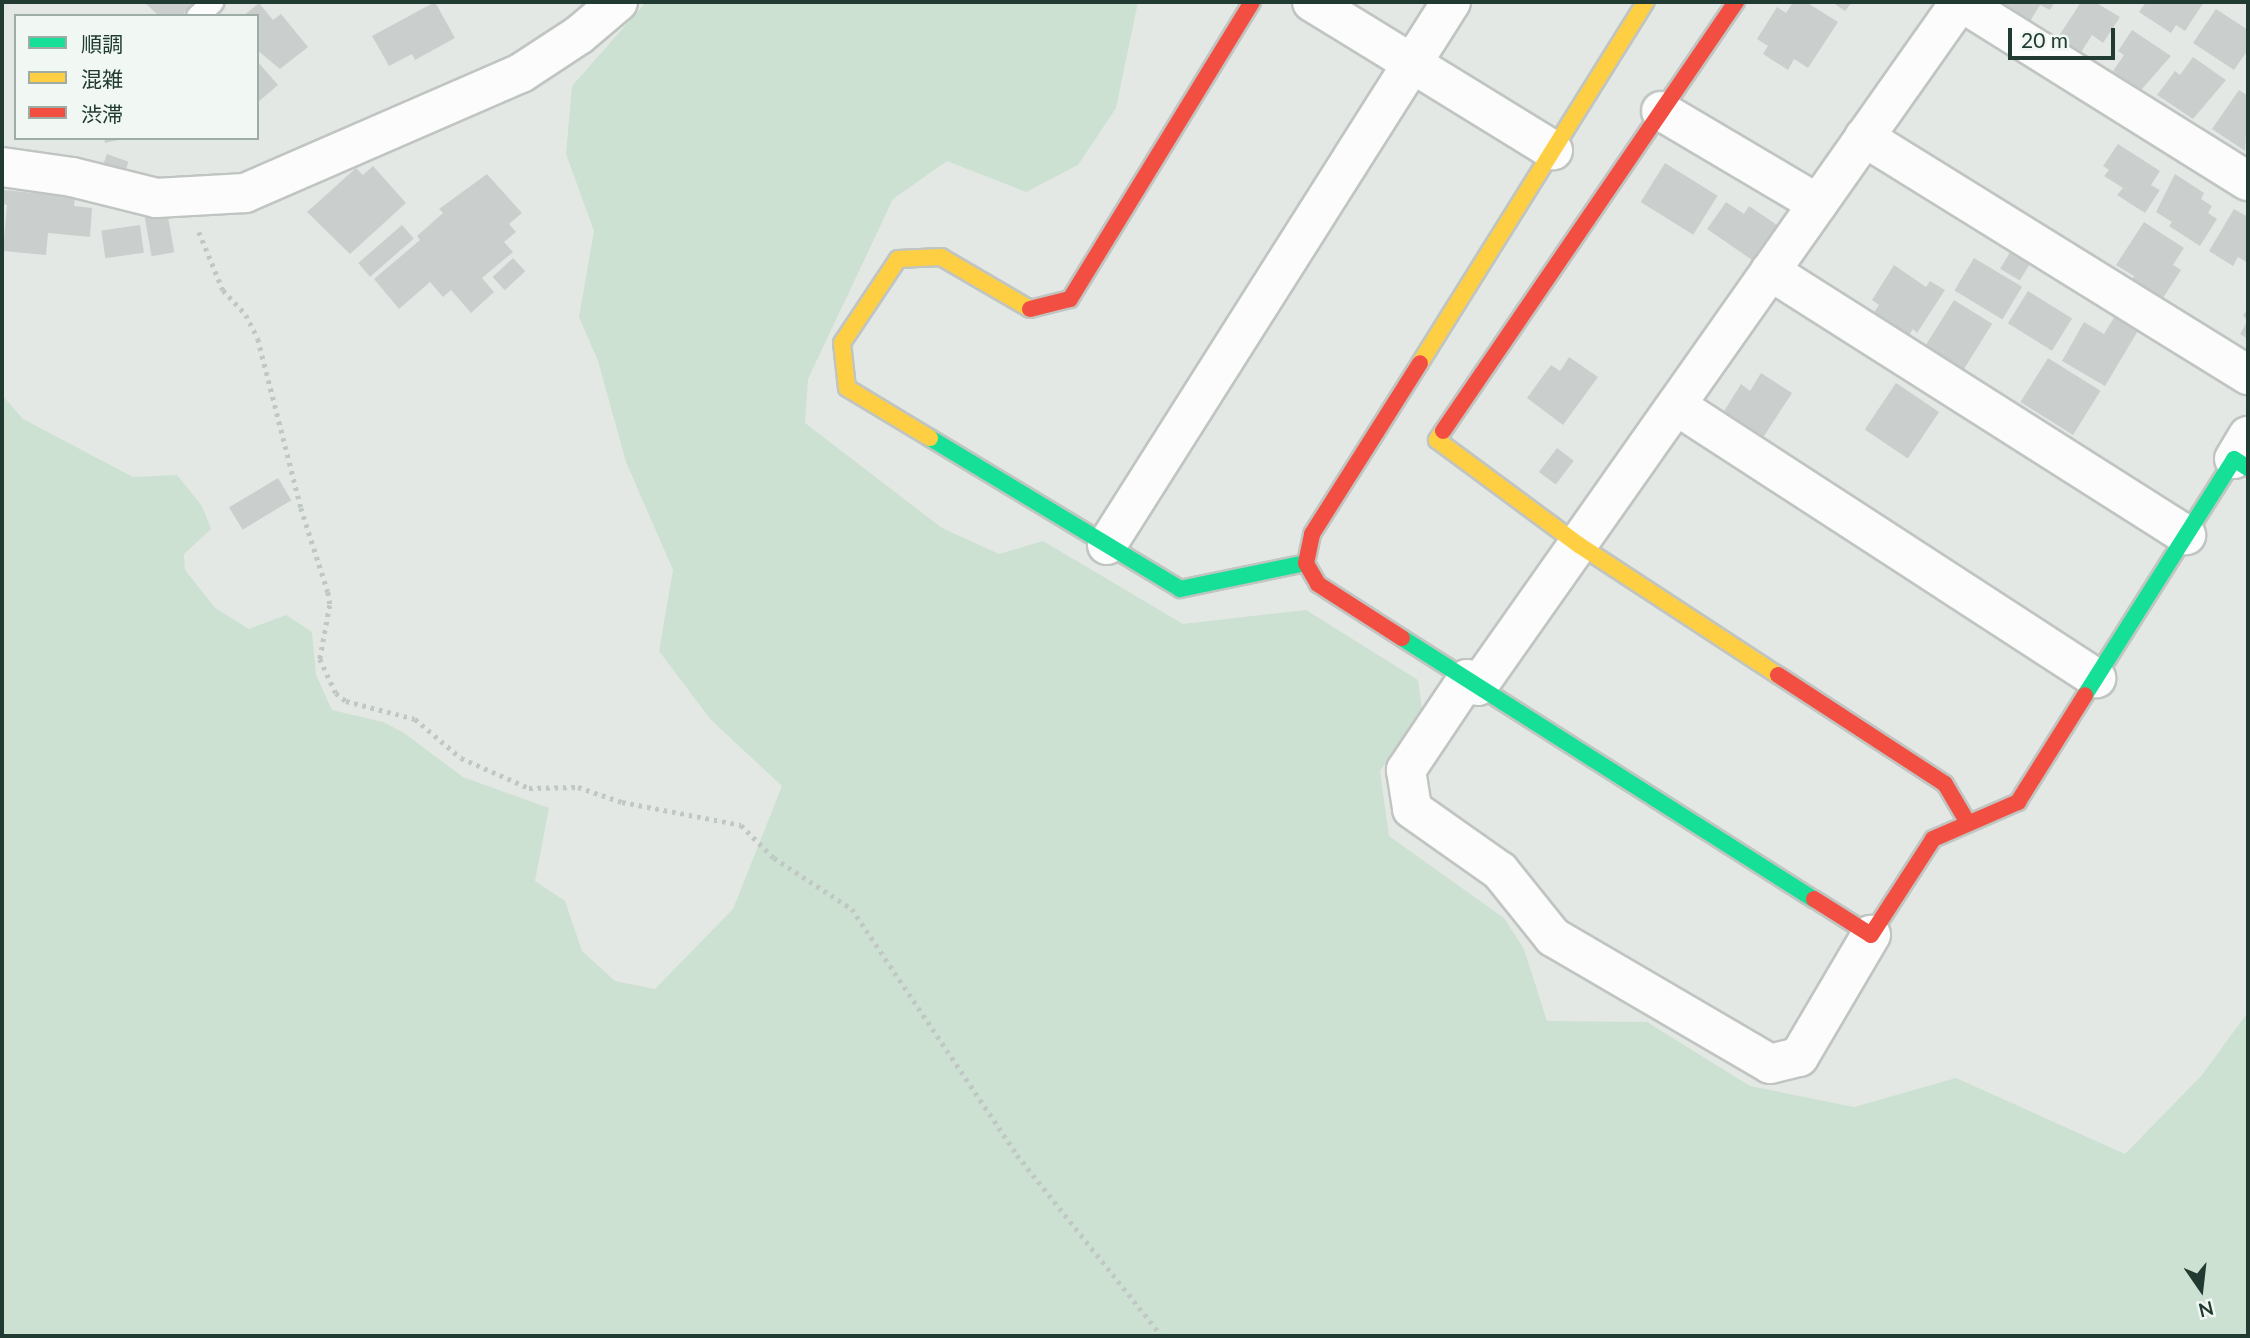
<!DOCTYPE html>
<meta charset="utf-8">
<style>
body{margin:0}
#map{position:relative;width:2250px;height:1338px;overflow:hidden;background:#e3e8e5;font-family:Lato,"Noto Sans JP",sans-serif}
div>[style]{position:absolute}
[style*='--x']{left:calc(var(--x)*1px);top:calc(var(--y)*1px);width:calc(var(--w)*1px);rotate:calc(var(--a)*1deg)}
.green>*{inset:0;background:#cce1d1}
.building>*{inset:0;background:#cacfcd;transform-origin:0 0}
.path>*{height:4.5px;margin-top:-2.25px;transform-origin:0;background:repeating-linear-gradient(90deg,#c0c8c5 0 3.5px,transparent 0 8.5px)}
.roads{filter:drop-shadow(2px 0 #c0c5c2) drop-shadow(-2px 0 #c0c5c2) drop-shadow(0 2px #c0c5c2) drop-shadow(0 -2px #c0c5c2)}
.lane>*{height:21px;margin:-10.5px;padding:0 10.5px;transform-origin:10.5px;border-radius:10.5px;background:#fbfcfb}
.street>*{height:38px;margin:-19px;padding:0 19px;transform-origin:19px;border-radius:19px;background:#fbfcfb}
.fast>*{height:16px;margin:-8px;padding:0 8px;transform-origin:8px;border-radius:8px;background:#16e098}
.slow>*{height:16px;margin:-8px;padding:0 8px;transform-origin:8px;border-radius:8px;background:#ffcf43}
.jam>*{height:16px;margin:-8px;padding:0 8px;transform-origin:8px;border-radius:8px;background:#f24e42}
span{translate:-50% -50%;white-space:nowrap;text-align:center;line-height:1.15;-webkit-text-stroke:6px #f1f7f3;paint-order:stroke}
.frame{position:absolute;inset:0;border:4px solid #213b32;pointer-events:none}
.legend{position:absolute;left:14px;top:14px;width:245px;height:126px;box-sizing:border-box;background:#f1f7f3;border:2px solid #9eaca6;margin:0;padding:9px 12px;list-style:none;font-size:21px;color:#213b32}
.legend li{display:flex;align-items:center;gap:14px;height:35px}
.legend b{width:35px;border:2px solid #9eaca6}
.north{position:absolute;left:2166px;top:1254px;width:70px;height:70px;-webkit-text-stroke:5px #f1f7f3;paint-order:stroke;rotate:166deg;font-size:19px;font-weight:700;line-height:28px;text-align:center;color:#213b32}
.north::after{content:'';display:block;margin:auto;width:24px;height:32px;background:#213b32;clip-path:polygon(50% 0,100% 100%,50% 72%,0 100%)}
.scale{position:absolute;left:2008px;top:28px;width:107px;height:32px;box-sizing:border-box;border:4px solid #213b32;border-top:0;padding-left:9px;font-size:21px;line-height:24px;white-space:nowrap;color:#213b32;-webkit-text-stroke:5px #f1f7f3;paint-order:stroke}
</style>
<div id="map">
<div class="green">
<div style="clip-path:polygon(646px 2px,1138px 2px,1116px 108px,1078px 165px,1026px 192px,947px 161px,893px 199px,808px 379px,805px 423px,942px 528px,999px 554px,1043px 541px,1183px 624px,1306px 610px,1418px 680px,1422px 708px,1380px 771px,1389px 836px,1504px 918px,1524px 949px,1547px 1021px,1647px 1022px,1750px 1086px,1854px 1107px,1956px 1078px,2125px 1154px,2202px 1075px,2248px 1012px,2248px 1336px,2px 1336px,2px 395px,23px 419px,133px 477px,177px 475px,202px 506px,211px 529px,184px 554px,185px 570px,215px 608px,249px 629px,286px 615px,312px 632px,316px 675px,332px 710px,383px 722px,404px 733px,463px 777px,549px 808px,535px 881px,565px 901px,582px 951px,615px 981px,655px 989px,733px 909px,782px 786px,711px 720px,659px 651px,673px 570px,626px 462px,598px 361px,579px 317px,594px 231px,566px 154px,572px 86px)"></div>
</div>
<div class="building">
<div style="clip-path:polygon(144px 2px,195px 2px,181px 16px,159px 16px)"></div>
<div style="clip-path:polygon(435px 2px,455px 38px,415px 60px,412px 54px,389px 66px,372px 36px)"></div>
<div style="clip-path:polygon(1793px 2px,1806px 2px,1838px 22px,1808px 68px,1794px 59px,1788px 70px,1763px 54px,1768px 46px,1757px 39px,1777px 7px,1786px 13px)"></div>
<div style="clip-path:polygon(1832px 2px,1852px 2px,1845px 11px)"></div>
<div style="clip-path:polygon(2003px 2px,2055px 2px,2050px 10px,2040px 5px,2029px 23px,2000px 6px)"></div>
<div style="clip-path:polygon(2081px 2px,2095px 2px,2120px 17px,2103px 43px,2092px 35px,2080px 54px,2057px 39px)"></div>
<div style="clip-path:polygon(2146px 2px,2204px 2px,2185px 31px,2176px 25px,2171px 33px,2139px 12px)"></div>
<div style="clip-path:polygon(259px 3px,273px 20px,281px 14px,308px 47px,280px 69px,257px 50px,257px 16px,243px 16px)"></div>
<div style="clip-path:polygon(2216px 9px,2248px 30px,2248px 50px,2234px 70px,2193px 43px)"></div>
<div style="clip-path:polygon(2132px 30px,2171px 56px,2141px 90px,2113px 71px,2124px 55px,2118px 51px)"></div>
<div style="clip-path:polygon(2193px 57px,2226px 80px,2193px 119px,2157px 95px,2175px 71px,2180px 75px)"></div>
<div style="clip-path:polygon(257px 61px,278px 85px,257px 103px)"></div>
<div style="clip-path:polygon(2239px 90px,2248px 96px,2245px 151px,2212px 129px)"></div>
<div style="clip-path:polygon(104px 138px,122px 138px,122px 139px,105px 143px)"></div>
<div style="clip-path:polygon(2118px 144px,2160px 171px,2151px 185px,2160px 190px,2145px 213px,2117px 195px,2123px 188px,2104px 176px,2109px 170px,2103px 166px)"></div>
<div style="left:107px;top:154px;width:23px;height:26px;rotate:20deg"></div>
<div style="left:1665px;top:163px;width:62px;height:46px;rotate:32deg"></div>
<div style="clip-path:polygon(373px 166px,406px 203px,350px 254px,307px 212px,356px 168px,363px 175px)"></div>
<div style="clip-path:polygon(487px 174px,522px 213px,509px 224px,516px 232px,504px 242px,513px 252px,482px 278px,494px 292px,471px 313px,451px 290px,443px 297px,430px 282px,399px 309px,374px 279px,420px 240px,417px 236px,443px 213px,439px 209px)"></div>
<div style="clip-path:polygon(2175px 174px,2204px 193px,2201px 199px,2212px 206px,2208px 213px,2217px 219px,2200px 246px,2169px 226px,2172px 222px,2156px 212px)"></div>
<div style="clip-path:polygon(4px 190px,75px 197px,74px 206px,92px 208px,90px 237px,48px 233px,46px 255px,3px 251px,7px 205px,3px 204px)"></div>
<div style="clip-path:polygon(1726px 202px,1744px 214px,1749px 206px,1780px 227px,1755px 262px,1707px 229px)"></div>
<div style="clip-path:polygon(2234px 209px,2248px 217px,2248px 263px,2238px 257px,2233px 266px,2209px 251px)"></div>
<div style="left:167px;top:211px;width:42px;height:23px;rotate:80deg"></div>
<div style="clip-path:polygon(2144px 222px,2184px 248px,2173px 265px,2181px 270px,2161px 301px,2131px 282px,2134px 276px,2116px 265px)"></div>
<div style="left:140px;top:225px;width:28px;height:39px;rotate:82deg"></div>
<div style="left:402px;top:225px;width:18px;height:58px;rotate:49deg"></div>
<div style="left:2012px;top:249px;width:23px;height:23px;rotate:31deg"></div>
<div style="left:513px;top:258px;width:18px;height:28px;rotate:47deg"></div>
<div style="left:1974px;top:258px;width:56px;height:38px;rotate:31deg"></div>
<div style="clip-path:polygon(1894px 265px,1926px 287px,1930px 281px,1945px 290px,1917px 333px,1913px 329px,1908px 337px,1873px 314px,1879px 305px,1872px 300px)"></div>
<div style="left:2028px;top:291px;width:52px;height:38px;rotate:32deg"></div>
<div style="left:1954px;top:300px;width:45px;height:57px;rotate:32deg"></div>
<div style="clip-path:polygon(2248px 308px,2248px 339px,2240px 334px,2248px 320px,2243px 316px)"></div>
<div style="clip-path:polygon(2115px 316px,2139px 329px,2105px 386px,2062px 361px,2084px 322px,2104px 334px)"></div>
<div style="clip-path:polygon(1569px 357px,1598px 377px,1563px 425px,1527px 398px,1551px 365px,1560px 371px)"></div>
<div style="left:2048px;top:358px;width:62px;height:52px;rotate:32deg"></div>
<div style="clip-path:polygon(1761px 373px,1792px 393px,1760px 442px,1721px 416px,1741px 384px,1750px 391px)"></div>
<div style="left:1896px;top:383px;width:52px;height:56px;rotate:34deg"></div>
<div style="left:1557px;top:448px;width:21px;height:30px;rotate:37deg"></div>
<div style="left:278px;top:478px;width:26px;height:57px;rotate:59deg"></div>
</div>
<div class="path">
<div style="--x:199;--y:232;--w:63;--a:67.5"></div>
<div style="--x:223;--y:290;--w:34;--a:47"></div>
<div style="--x:246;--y:315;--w:27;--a:63"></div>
<div style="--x:258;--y:339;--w:174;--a:75.7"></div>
<div style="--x:301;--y:508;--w:88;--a:72.2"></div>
<div style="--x:328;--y:592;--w:13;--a:81"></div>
<div style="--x:330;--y:605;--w:55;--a:100.5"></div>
<div style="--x:320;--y:659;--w:38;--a:65"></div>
<div style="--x:336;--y:693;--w:13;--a:39"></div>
<div style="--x:346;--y:701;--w:71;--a:14.6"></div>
<div style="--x:415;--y:719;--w:60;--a:40.3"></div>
<div style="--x:461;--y:758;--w:74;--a:23.8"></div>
<div style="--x:529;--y:788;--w:49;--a:-1.2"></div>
<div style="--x:578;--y:787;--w:46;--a:18.8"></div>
<div style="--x:622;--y:802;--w:121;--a:10.9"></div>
<div style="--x:741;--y:825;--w:47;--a:45"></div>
<div style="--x:774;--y:858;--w:93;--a:33.2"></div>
<div style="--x:852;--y:909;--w:296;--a:56.1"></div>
<div style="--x:1017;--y:1155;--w:232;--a:51.3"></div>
</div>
<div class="roads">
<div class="lane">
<div style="--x:197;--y:16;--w:21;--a:-43"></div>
</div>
<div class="street">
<div style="--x:1312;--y:2;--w:283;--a:31.6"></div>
<div style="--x:1961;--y:2;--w:338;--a:32"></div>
<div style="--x:1661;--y:111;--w:182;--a:30.6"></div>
<div style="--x:1864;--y:137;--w:452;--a:31.8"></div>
<div style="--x:2;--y:167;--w:71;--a:8.1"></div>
<div style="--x:72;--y:177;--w:87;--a:14"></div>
<div style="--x:156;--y:198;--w:89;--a:-3.2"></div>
<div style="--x:245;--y:193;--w:301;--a:-23.5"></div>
<div style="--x:521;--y:73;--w:69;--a:-33.2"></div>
<div style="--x:579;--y:35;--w:51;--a:-40.2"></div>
<div style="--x:1770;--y:271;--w:493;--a:32.4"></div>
<div style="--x:1677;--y:406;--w:500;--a:33"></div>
<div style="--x:2234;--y:459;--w:27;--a:-59"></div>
<div style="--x:1107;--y:545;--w:643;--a:-57.65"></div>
<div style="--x:1467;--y:679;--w:110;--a:123.8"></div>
<div style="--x:1406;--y:770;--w:39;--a:81"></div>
<div style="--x:1412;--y:809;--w:108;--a:35.2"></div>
<div style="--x:1500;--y:871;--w:85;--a:51.2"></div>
<div style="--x:1553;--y:937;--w:251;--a:30.3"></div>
<div style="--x:1770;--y:1064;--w:30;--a:-14"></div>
<div style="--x:1799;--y:1057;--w:142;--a:-59.5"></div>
<div style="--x:1478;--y:686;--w:837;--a:-54.83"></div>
</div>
<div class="fast">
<div style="--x:930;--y:438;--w:292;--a:31.1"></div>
<div style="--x:1180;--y:589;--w:129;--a:-11.7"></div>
<div style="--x:1402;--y:638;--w:488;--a:32.4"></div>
<div style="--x:2085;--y:695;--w:279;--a:-57.7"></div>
<div style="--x:2234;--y:459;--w:17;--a:33"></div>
</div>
<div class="slow">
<div style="--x:1420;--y:363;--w:426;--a:-58"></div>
<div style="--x:1443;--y:431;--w:11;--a:124"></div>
<div style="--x:1437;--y:440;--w:177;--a:36.5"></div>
<div style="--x:1579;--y:545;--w:238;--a:33.2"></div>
<div style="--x:930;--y:438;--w:97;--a:-148.9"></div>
<div style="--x:847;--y:388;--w:45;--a:-96.3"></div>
<div style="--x:842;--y:343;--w:101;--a:-56.3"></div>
<div style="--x:898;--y:259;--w:43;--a:-2.7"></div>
<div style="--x:941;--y:257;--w:103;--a:30.3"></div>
</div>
<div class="jam">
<div style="--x:1030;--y:309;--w:41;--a:-14"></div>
<div style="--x:1070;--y:299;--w:348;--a:-58.5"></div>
<div style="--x:1443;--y:431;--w:520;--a:-55.67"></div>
<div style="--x:1402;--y:638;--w:100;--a:-147.3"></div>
<div style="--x:1318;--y:584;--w:24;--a:-120"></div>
<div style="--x:1306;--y:563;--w:30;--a:-78"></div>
<div style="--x:1312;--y:534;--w:202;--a:-57.7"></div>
<div style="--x:1778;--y:675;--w:199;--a:33.1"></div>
<div style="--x:1945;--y:784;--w:45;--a:59.5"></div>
<div style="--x:1814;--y:899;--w:67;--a:32.3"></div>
<div style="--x:1871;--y:935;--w:114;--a:-57.1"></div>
<div style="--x:1933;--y:839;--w:93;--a:-23.5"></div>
<div style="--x:2018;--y:802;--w:126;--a:-57.9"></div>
</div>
</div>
<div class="frame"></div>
<ul class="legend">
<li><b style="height:9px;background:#16e098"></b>順調</li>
<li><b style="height:9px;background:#ffcf43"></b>混雑</li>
<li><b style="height:9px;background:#f24e42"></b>渋滞</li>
</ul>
<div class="north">N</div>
<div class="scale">20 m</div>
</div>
